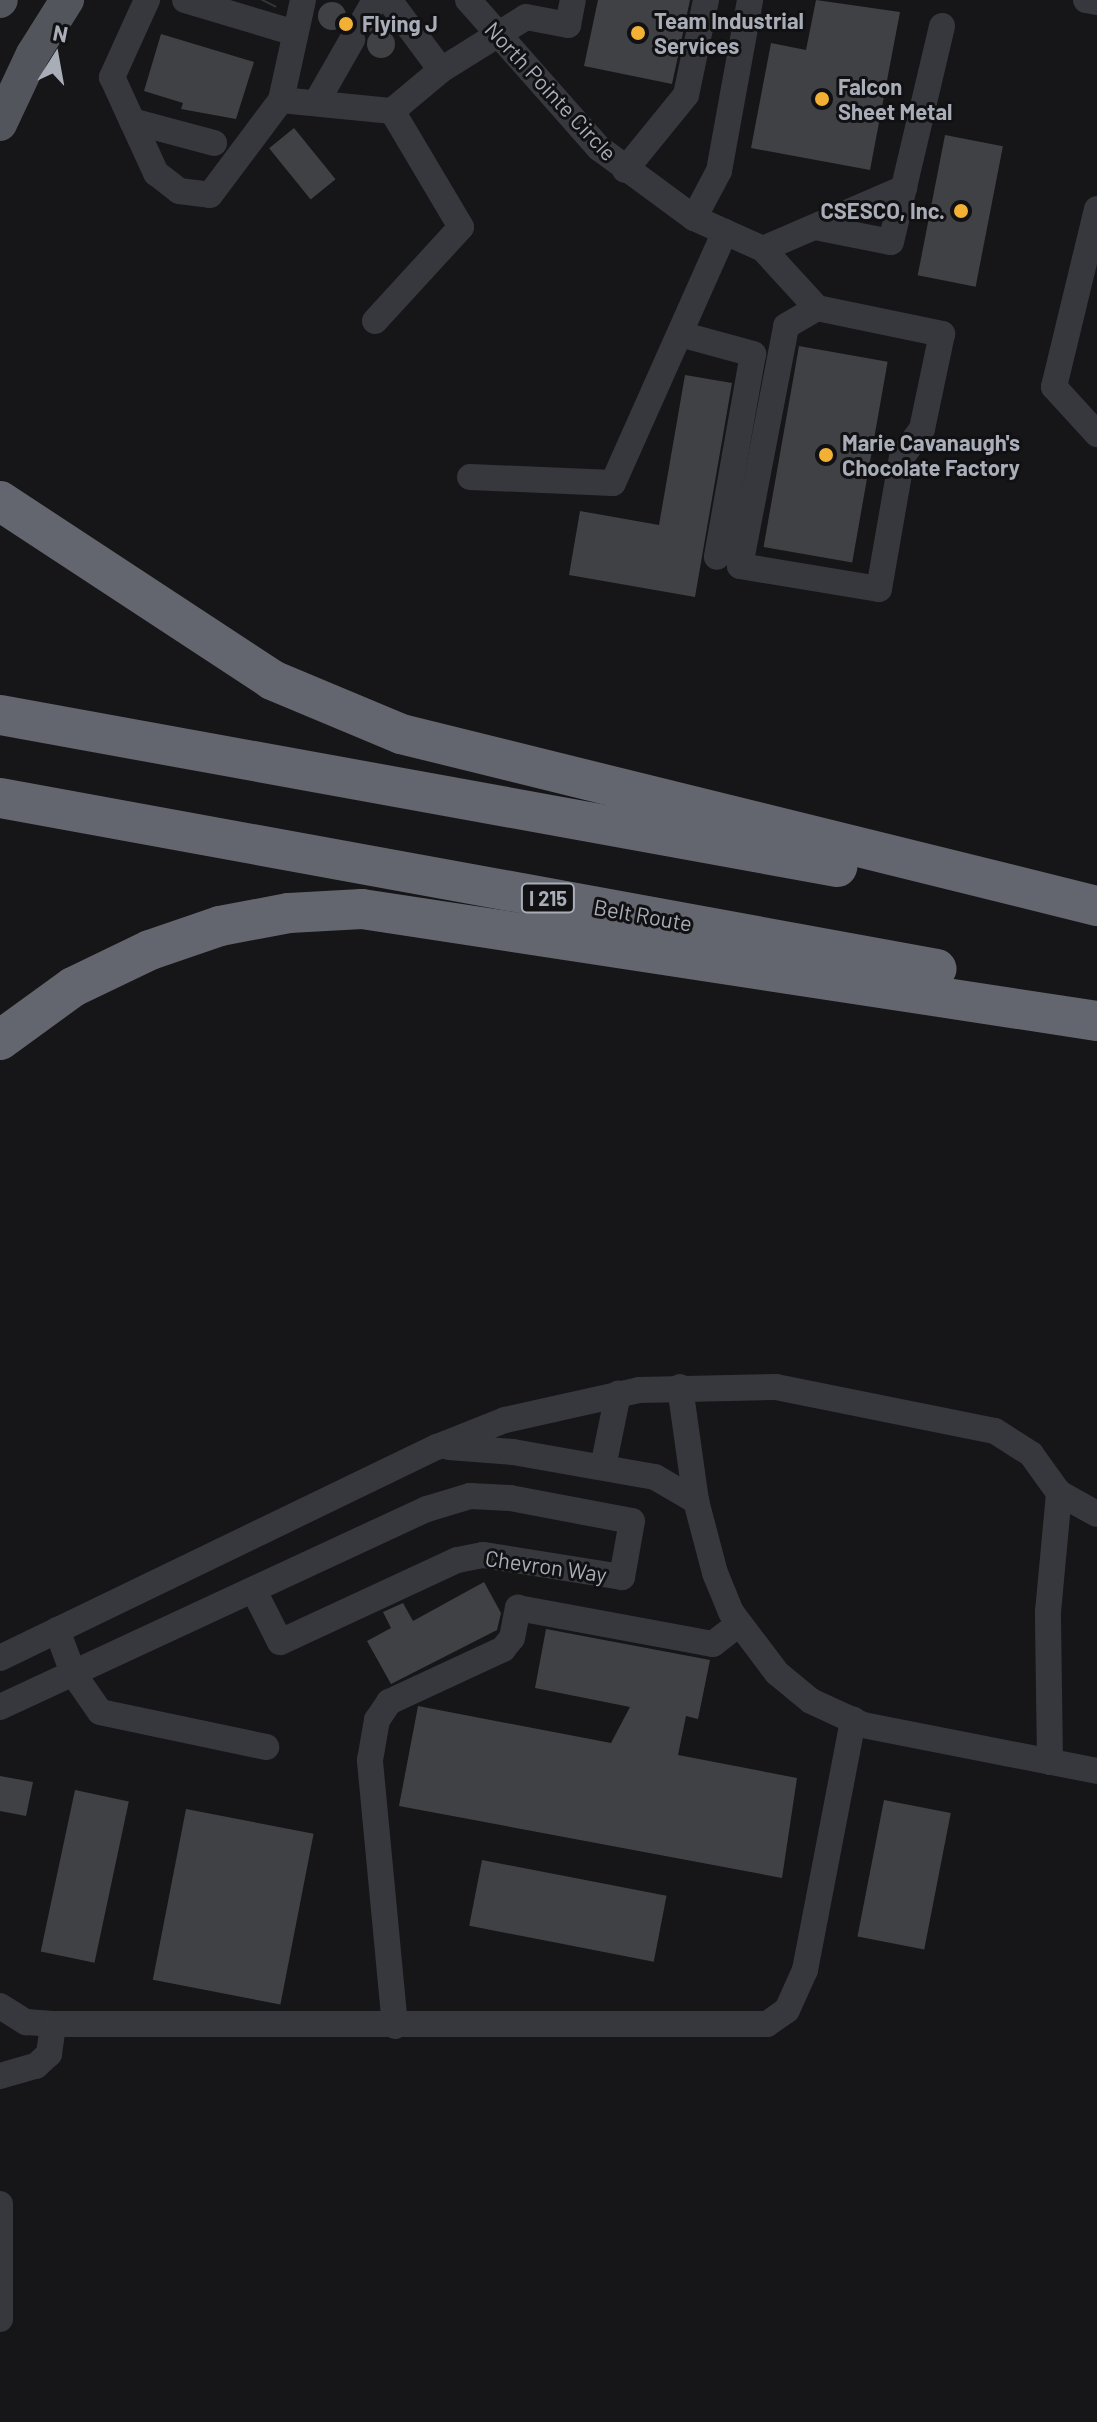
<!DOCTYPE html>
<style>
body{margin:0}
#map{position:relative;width:1097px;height:2422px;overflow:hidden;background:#161618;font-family:Barlow,sans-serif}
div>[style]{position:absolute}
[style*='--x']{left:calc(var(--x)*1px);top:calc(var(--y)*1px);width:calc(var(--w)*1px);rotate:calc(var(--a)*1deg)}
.building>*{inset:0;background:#404145;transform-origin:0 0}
.round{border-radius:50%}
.minor-tunnel>*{height:26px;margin-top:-13px;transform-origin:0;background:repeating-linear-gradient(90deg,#333438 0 26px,transparent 0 39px)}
.minor>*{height:26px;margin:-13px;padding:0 13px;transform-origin:13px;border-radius:13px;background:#37383d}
.major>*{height:34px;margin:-17px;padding:0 17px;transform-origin:17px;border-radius:17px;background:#53555c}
.highway>*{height:40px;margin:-20px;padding:0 20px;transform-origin:20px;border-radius:20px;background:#63666e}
.dots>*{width:22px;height:22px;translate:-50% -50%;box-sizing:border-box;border:4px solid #111113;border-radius:50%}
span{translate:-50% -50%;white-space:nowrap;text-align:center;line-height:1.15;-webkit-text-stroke:6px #111113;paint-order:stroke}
.shield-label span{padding:2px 6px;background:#111113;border:2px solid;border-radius:6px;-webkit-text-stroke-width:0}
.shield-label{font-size:20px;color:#a8adb8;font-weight:700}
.poi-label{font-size:22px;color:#a8adb8;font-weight:700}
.left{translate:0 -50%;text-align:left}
.right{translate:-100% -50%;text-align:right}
.street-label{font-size:22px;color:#a8adb8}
.north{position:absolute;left:16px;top:16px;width:80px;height:80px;-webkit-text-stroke:6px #111113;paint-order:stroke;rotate:11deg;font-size:22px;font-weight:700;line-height:32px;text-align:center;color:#a8adb8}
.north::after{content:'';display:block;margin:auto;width:28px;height:36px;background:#a8adb8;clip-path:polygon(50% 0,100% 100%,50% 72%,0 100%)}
</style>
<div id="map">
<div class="building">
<div style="clip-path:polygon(598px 0,690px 0,672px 84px,584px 66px)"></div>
<div style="clip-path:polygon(816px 0,900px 12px,870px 170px,751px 148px,771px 43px,806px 50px)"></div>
<div class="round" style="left:318px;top:2px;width:28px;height:28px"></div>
<div class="round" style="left:367px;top:30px;width:28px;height:28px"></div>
<div style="clip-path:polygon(161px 34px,254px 62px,236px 119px,181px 109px,183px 103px,144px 91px)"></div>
<div style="left:294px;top:128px;width:66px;height:32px;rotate:51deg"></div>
<div style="left:945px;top:135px;width:59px;height:143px;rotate:11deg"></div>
<div style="left:799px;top:346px;width:90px;height:204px;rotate:10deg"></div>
<div style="clip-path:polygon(685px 375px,732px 383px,695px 597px,569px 575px,580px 511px,659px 525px)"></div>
<div style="clip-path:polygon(484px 1582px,501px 1613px,497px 1630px,391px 1684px,367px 1641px,391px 1628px,383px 1612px,403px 1603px,413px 1621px)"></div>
<div style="clip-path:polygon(546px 1629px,710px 1660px,698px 1719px,686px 1716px,678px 1755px,797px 1778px,782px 1878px,399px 1806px,418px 1706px,611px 1743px,630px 1707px,535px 1688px)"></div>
<div style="clip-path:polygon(0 1776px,33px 1782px,26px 1816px,0 1811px)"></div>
<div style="left:75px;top:1790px;width:55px;height:165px;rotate:12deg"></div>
<div style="left:884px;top:1800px;width:68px;height:139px;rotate:11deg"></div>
<div style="left:186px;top:1809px;width:130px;height:174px;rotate:11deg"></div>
<div style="left:482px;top:1860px;width:188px;height:67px;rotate:11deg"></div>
</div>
<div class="minor-tunnel">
<div style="--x:264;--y:2;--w:2;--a:-63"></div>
</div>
<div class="minor">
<div style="--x:147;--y:0;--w:85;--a:114.4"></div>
<div style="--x:112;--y:77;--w:106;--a:65.4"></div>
<div style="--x:156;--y:173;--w:29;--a:38"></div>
<div style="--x:179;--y:191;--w:31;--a:7"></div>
<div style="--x:210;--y:195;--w:119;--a:-53.2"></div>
<div style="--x:281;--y:100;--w:112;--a:5.7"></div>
<div style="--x:392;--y:111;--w:64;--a:-39.9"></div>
<div style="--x:185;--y:0;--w:115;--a:16.7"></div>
<div style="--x:389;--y:0;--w:87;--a:53.4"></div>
<div style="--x:441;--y:70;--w:100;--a:-31.9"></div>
<div style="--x:526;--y:17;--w:43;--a:10.8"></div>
<div style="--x:568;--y:25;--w:25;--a:-79"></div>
<div style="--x:468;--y:0;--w:198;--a:48.5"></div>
<div style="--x:599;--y:148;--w:118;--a:36.4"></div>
<div style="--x:694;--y:218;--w:76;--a:24.2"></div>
<div style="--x:763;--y:249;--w:80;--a:47.5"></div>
<div style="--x:817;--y:308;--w:128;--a:11.7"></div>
<div style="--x:942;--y:334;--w:97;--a:101.9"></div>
<div style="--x:922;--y:429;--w:34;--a:126"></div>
<div style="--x:902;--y:457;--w:134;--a:99.9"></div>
<div style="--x:879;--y:589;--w:141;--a:-170.6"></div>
<div style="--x:740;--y:566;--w:244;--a:-79.1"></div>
<div style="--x:786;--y:326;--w:36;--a:-30"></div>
<div style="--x:1086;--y:0;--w:11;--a:10"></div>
<div style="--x:363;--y:21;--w:24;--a:-60"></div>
<div style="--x:281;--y:100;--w:102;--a:-77.6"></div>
<div style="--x:316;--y:103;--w:73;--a:-60.3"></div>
<div style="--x:132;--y:121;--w:85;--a:15"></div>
<div style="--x:625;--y:170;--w:97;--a:-50.9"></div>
<div style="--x:686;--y:95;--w:97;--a:-78.1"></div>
<div style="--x:1097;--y:209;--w:183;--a:103.6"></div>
<div style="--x:1054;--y:387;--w:64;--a:47.5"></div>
<div style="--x:694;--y:218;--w:53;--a:-62"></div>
<div style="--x:719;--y:171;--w:174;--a:-79.7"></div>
<div style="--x:815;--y:227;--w:77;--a:11.2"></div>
<div style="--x:891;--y:242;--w:222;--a:-76.7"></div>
<div style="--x:763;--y:249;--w:154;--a:-23.4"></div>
<div style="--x:375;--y:321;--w:127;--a:-47.5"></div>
<div style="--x:461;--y:227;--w:135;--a:-120.7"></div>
<div style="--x:680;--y:334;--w:76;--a:15.3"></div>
<div style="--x:753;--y:354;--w:206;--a:100.1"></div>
<div style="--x:470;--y:477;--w:143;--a:2.4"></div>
<div style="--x:613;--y:483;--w:275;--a:-66"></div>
<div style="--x:680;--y:1387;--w:115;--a:82"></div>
<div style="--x:696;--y:1501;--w:74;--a:75.2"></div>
<div style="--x:715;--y:1573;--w:42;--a:67.7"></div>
<div style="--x:731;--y:1612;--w:76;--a:53"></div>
<div style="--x:777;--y:1673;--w:44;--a:39.5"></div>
<div style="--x:811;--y:1701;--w:57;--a:24.8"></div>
<div style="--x:863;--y:1725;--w:238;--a:11.1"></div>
<div style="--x:449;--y:1447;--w:64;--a:4.5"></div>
<div style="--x:513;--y:1452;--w:144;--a:10"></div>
<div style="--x:655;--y:1477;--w:48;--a:30.3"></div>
<div style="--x:603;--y:1467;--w:75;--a:-78.4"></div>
<div style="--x:57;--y:1630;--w:46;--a:69.6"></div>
<div style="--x:73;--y:1673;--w:47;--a:55.3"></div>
<div style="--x:100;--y:1712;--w:170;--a:11.9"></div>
<div style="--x:0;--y:1658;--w:485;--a:-25.8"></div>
<div style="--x:437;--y:1447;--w:73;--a:-21.7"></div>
<div style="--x:505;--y:1420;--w:137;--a:-12.6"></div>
<div style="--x:639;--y:1390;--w:137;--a:-1.3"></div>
<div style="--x:776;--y:1387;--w:223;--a:11.4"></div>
<div style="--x:995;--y:1431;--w:43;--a:32.6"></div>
<div style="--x:1031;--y:1454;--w:48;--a:54.3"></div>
<div style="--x:1059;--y:1493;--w:43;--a:28.9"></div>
<div style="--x:0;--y:1707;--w:471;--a:-24.9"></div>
<div style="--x:427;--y:1509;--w:45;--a:-16.8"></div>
<div style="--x:470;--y:1496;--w:40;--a:2.9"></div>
<div style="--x:510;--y:1498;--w:124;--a:10.7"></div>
<div style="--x:632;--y:1521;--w:57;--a:100.1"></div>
<div style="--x:622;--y:1577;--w:141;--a:-171"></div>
<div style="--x:483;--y:1555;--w:26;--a:169"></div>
<div style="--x:457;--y:1560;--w:195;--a:155.1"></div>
<div style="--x:280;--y:1642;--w:57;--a:-117"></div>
<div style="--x:1050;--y:1762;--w:150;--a:-90.8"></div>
<div style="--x:1048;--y:1612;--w:120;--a:-84.7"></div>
<div style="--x:0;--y:2006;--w:31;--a:32"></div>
<div style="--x:26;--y:2022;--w:27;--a:4"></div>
<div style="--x:53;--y:2024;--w:714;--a:0"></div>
<div style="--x:767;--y:2024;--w:24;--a:-35"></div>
<div style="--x:787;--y:2010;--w:44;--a:-65.8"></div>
<div style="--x:805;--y:1970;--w:255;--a:-79.1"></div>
<div style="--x:395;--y:2026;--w:267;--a:-95.4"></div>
<div style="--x:370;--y:1760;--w:41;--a:-80.1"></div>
<div style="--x:377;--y:1720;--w:22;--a:-56"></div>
<div style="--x:389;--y:1702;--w:126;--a:-24.9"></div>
<div style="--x:503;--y:1649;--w:14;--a:-51"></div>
<div style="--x:512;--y:1638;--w:31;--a:-79"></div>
<div style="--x:518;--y:1608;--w:198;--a:10.5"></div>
<div style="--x:713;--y:1644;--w:33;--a:-38"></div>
<div style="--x:0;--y:2076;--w:37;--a:-16"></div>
<div style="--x:36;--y:2066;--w:18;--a:-43"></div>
<div style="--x:49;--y:2054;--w:30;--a:-82"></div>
<div style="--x:0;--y:2204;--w:115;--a:90"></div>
</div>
<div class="major">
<div style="--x:0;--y:1;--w:1;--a:-45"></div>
<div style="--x:0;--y:124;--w:77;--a:-64.8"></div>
<div style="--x:33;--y:54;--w:64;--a:-57.8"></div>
</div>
<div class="highway">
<div style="--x:0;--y:501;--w:326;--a:33.3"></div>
<div style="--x:272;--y:680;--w:140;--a:22.7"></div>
<div style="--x:401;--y:734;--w:717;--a:13.88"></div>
<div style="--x:0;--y:715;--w:851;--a:10.29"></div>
<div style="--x:0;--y:798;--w:952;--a:10.34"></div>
<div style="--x:0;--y:1040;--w:90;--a:-36"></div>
<div style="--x:73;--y:987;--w:85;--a:-25.7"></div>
<div style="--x:150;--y:950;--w:74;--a:-18.9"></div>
<div style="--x:220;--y:926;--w:70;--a:-10.7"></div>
<div style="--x:289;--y:913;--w:73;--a:-3.1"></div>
<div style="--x:362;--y:909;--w:743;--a:8.66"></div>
</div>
<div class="dots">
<div style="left:346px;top:24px;background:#f2b134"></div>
<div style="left:638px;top:33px;background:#f2b134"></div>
<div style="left:822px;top:99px;background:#f2b134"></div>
<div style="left:961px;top:211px;background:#f2b134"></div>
<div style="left:826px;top:455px;background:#f2b134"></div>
</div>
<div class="shield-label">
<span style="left:548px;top:898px">I 215</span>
</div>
<div class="poi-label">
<span class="left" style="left:654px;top:33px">Team Industrial<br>Services</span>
<span class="left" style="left:362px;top:24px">Flying J</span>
<span class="left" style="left:838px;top:99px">Falcon<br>Sheet Metal</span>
<span class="right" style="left:945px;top:211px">CSESCO, Inc.</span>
<span class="left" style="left:842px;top:455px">Marie Cavanaugh's<br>Chocolate Factory</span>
</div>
<div class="street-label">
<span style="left:551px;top:91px;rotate:47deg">North Pointe Circle</span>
<span style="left:643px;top:915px;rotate:10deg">Belt Route</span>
<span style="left:546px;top:1566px;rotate:8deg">Chevron Way</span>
</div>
<div class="north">N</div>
</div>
